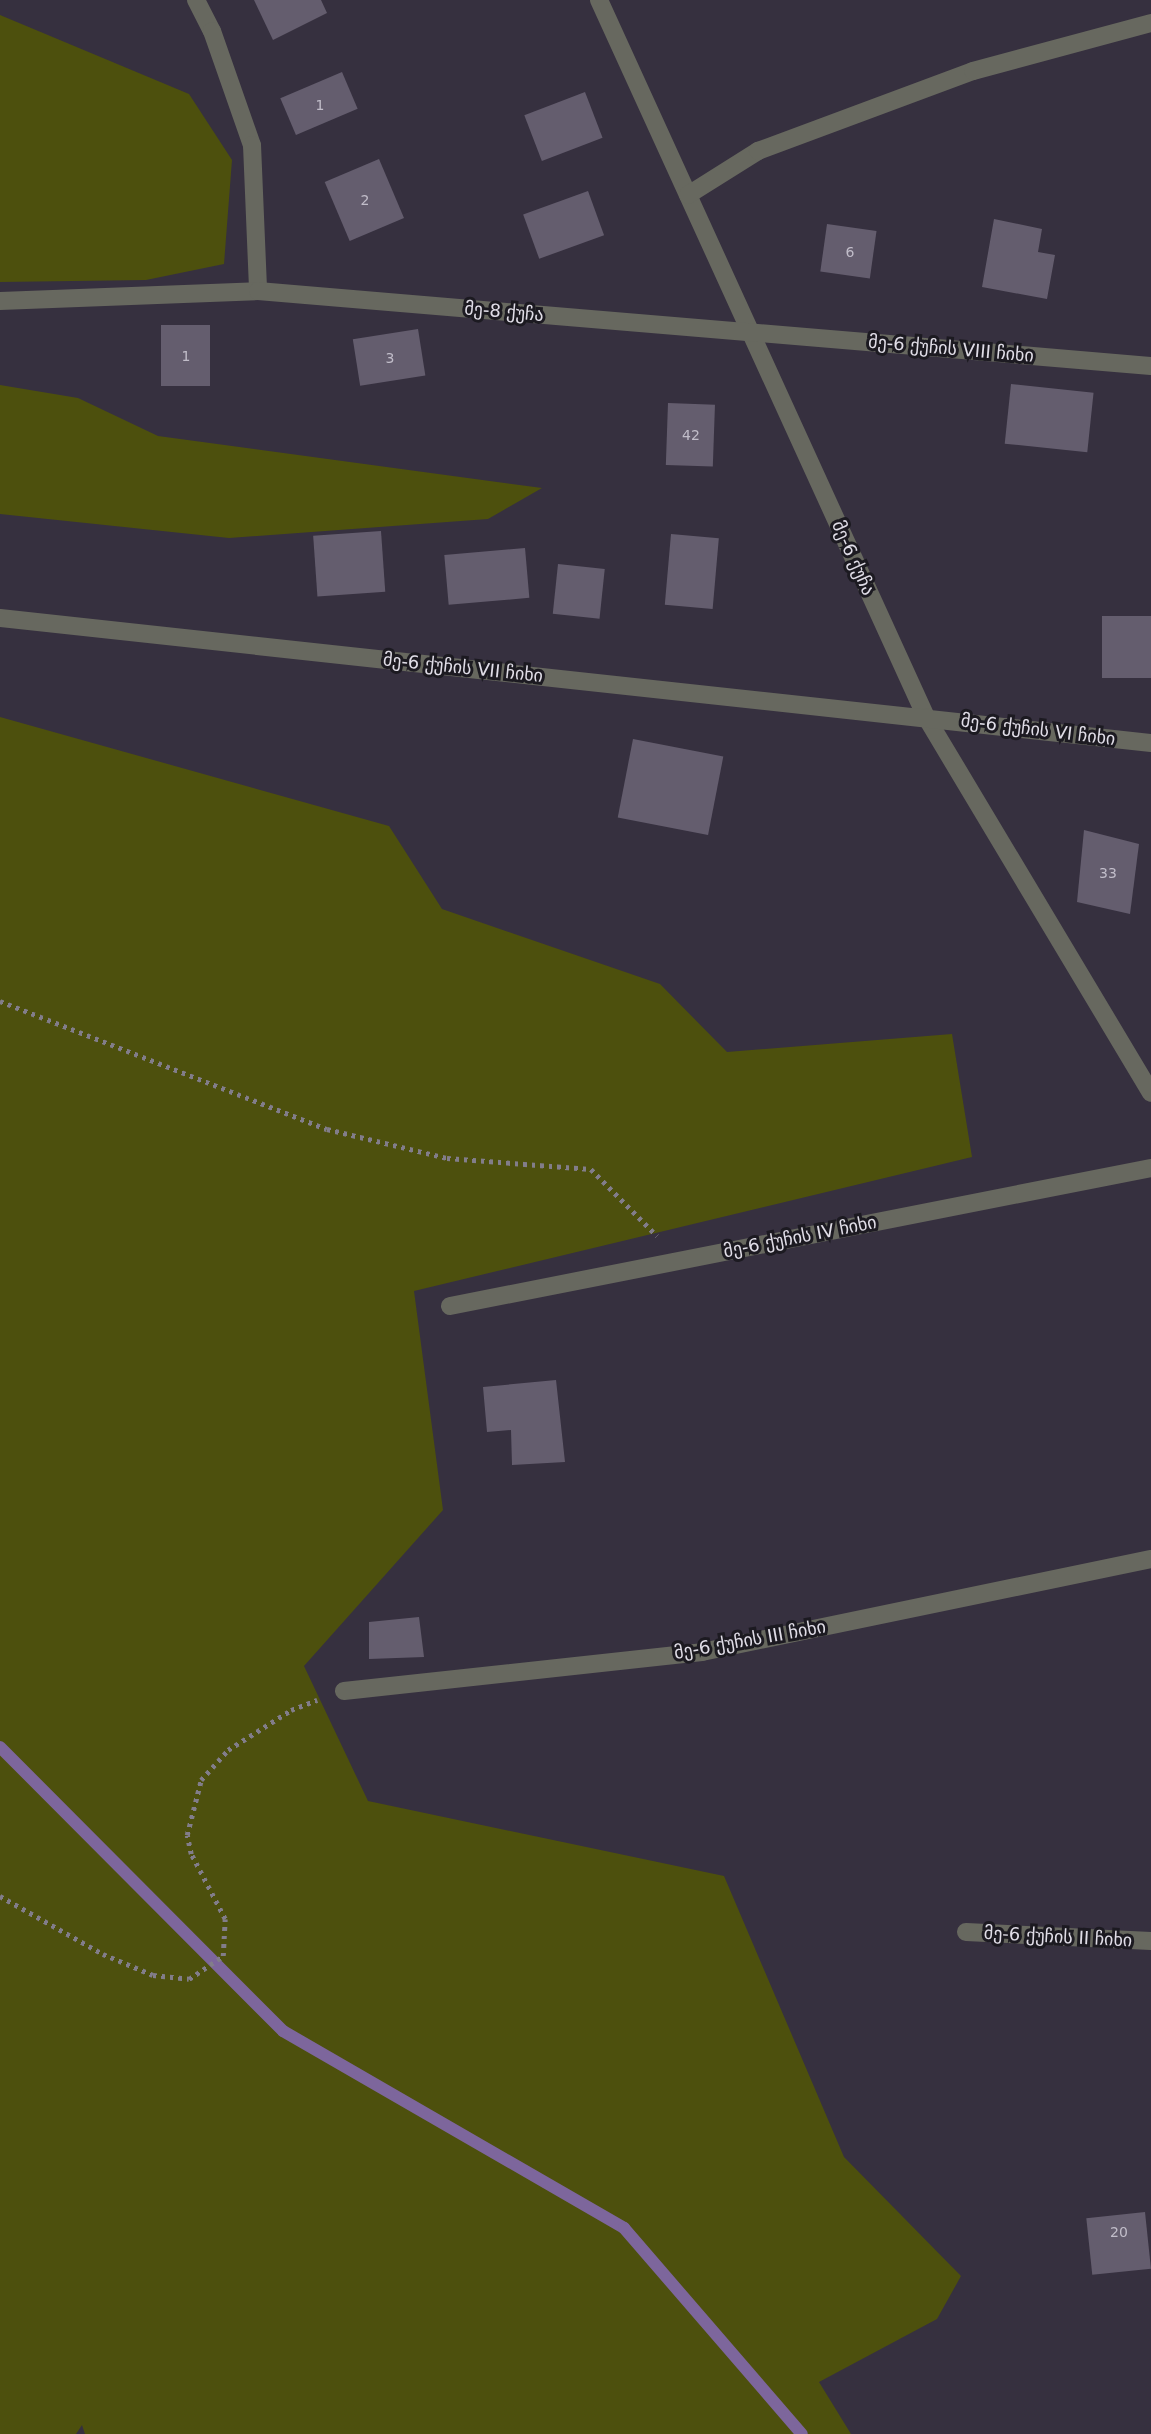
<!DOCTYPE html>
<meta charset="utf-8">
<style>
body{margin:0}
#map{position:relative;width:1151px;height:2434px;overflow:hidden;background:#36303f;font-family:"DejaVu Sans","Noto Sans Georgian",sans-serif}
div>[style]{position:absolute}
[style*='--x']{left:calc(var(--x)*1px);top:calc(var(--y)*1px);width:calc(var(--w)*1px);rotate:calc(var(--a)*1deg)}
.green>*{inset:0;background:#4d500d}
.stream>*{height:12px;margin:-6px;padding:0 6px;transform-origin:6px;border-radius:6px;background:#7d669c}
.building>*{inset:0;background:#645d6e;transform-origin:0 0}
.path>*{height:4.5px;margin-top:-2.25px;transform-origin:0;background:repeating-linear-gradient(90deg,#827d8a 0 3.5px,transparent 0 8.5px)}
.minor>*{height:18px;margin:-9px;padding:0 9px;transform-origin:9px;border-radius:9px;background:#67685f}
span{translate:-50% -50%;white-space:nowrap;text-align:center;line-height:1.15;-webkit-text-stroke:6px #1c1a21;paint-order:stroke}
.number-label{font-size:14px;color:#c1bdc9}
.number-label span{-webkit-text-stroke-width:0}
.street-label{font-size:18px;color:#e0dde7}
</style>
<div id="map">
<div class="green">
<div style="clip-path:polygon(0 15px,189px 94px,232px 160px,224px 264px,146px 280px,0 282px)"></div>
<div style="clip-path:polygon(0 385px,78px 398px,158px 436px,542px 488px,488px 519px,229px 538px,0 514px)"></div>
<div style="clip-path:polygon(0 717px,389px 826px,442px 909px,660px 984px,727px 1052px,952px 1034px,972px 1157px,414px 1291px,443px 1510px,304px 1666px,368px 1801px,724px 1876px,844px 2157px,961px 2276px,937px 2319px,819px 2382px,851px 2434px,85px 2434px,82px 2425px,76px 2434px,0 2434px)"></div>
</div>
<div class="stream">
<div style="--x:0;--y:1747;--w:401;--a:45.1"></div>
<div style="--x:283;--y:2031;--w:394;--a:30"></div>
<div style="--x:624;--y:2228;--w:272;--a:49.2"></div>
</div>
<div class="building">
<div style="clip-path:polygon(254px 0,321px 0,327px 13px,273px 40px)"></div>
<div style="left:342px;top:72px;width:40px;height:67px;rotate:67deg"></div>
<div style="left:585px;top:92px;width:49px;height:65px;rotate:69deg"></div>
<div style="left:379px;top:159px;width:64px;height:59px;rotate:67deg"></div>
<div style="left:588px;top:191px;width:47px;height:69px;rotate:70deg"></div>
<div style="clip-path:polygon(994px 219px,1042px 229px,1038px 252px,1055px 255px,1047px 299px,982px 287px)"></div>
<div style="left:827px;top:224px;width:50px;height:48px;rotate:8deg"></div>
<div style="left:210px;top:325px;width:61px;height:49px;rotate:90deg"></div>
<div style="left:418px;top:329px;width:47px;height:66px;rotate:81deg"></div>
<div style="left:1011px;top:384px;width:83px;height:60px;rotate:6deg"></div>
<div style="left:668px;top:403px;width:47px;height:62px;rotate:2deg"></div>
<div style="left:381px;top:531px;width:61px;height:68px;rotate:86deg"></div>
<div style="left:671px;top:534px;width:48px;height:71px;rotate:5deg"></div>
<div style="left:525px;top:548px;width:50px;height:81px;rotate:85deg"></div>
<div style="left:558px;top:564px;width:47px;height:50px;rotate:6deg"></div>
<div style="left:1151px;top:616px;width:62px;height:49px;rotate:90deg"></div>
<div style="left:633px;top:739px;width:92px;height:80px;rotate:11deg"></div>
<div style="clip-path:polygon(1084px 830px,1139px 844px,1130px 914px,1077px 902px)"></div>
<div style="clip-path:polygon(556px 1380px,565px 1462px,512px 1465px,511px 1430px,487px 1432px,483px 1387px)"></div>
<div style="clip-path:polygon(419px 1617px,424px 1657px,369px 1659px,369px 1622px)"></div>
<div style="left:1145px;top:2212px;width:57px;height:59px;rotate:84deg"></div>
</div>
<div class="path">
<div style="--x:0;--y:1001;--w:351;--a:21.4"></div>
<div style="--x:327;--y:1129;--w:123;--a:13.6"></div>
<div style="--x:447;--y:1158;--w:144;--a:4.4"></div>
<div style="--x:591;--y:1169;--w:94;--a:45.4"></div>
<div style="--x:0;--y:1896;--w:118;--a:29.4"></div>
<div style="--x:103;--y:1954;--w:54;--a:22.8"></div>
<div style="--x:153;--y:1975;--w:36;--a:6"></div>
<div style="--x:189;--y:1979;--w:41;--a:-34.1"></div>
<div style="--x:223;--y:1956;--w:37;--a:-87"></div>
<div style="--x:225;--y:1919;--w:73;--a:-117.6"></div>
<div style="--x:191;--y:1854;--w:19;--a:-102"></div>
<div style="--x:187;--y:1835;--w:57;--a:-75.7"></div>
<div style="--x:201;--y:1780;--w:40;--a:-48"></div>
<div style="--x:228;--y:1750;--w:75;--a:-32.4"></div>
<div style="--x:291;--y:1710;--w:28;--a:-21"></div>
</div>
<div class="minor">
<div style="--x:196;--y:0;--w:35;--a:63"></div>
<div style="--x:212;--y:31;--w:121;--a:70.7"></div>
<div style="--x:252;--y:145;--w:146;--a:87.6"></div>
<div style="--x:599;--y:0;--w:788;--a:65.48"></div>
<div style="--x:926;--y:717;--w:438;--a:59.1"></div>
<div style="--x:688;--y:195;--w:83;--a:-32.2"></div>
<div style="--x:758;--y:151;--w:229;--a:-20.4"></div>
<div style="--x:973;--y:71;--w:184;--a:-15.1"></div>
<div style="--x:0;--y:301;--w:258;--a:-2.2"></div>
<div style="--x:258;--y:291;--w:896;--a:4.8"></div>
<div style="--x:0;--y:618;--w:1158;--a:6.2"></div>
<div style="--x:450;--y:1306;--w:714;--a:-11.14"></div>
<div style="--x:344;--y:1691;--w:360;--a:-6.2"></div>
<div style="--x:702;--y:1652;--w:459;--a:-11.7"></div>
<div style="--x:966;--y:1932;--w:185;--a:2.8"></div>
</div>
<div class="number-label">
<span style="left:320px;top:105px">1</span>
<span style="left:365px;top:200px">2</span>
<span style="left:850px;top:252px">6</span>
<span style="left:186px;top:356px">1</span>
<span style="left:390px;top:358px">3</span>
<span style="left:691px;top:435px">42</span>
<span style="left:1108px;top:873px">33</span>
<span style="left:1119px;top:2232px">20</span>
</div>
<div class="street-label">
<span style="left:504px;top:312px;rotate:5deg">მე-8 ქუჩა</span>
<span style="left:951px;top:349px;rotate:5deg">მე-6 ქუჩის VIII ჩიხი</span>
<span style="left:853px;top:558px;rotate:66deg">მე-6 ქუჩა</span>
<span style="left:463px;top:668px;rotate:6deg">მე-6 ქუჩის VII ჩიხი</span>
<span style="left:1038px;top:730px;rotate:7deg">მე-6 ქუჩის VI ჩიხი</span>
<span style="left:800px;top:1237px;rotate:-11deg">მე-6 ქუჩის IV ჩიხი</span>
<span style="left:750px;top:1640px;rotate:-10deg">მე-6 ქუჩის III ჩიხი</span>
<span style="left:1058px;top:1937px;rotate:3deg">მე-6 ქუჩის II ჩიხი</span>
</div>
</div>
